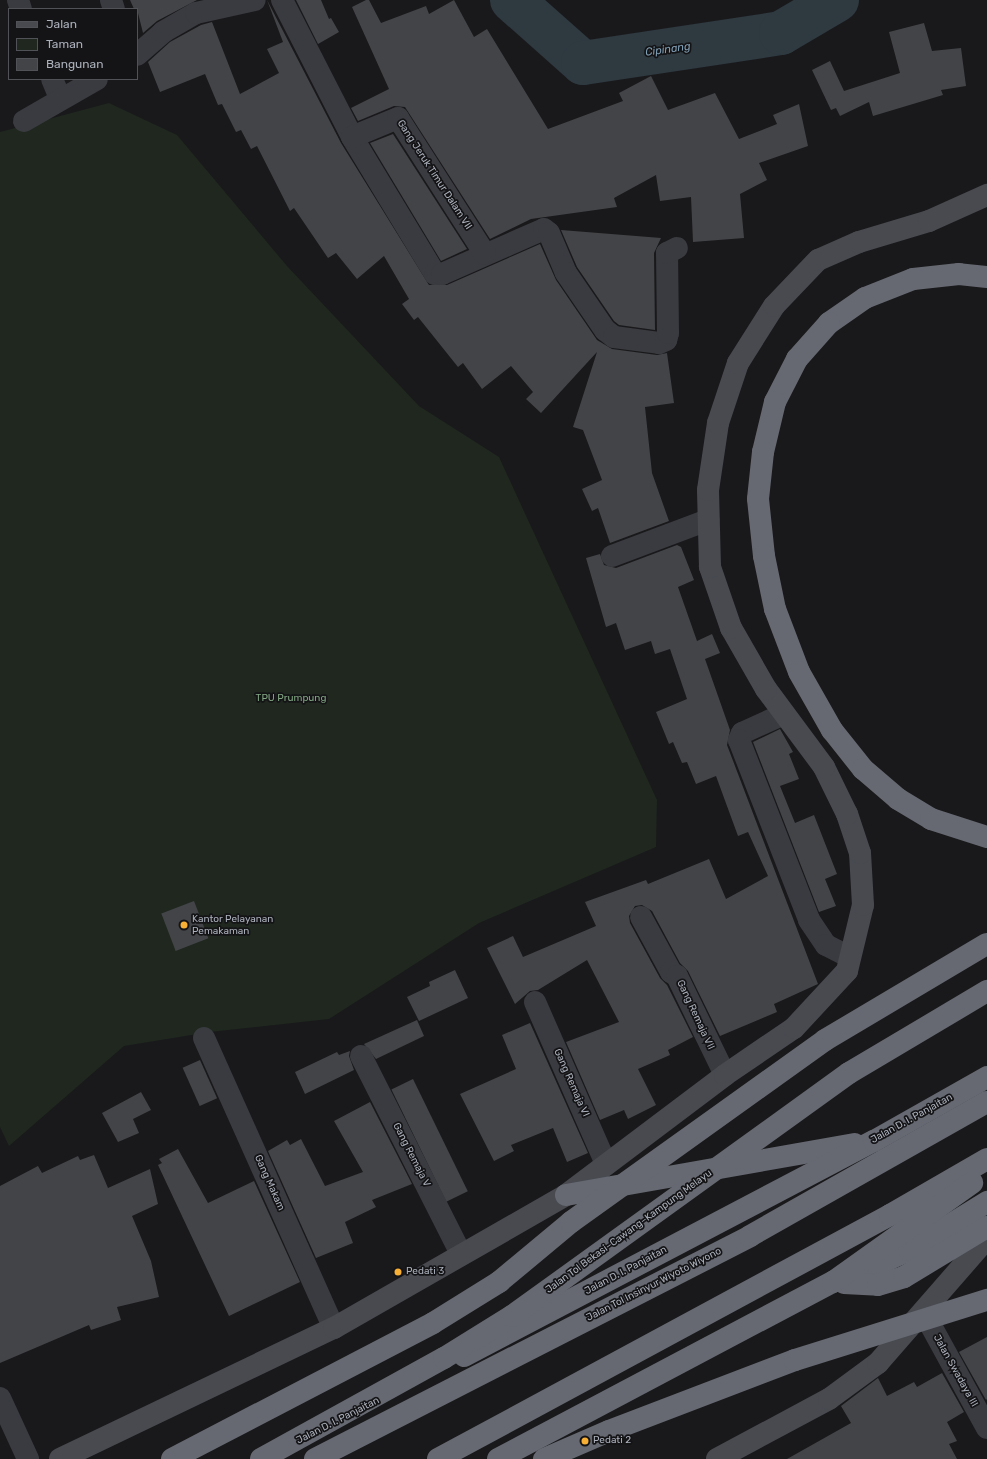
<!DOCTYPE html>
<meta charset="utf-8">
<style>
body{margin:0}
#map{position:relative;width:987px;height:1459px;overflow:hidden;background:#19191b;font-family:Rubik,sans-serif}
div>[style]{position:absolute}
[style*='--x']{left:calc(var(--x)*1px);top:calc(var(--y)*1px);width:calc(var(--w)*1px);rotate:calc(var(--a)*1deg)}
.green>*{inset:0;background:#1f271f}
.river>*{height:44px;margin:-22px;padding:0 22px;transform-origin:22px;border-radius:22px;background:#2e3940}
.building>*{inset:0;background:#434448;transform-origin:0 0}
.street>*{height:22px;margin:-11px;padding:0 11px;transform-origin:11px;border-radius:11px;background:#3a3b40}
.secondary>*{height:22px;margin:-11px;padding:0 11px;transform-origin:11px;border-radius:11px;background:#484a50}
.highway>*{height:22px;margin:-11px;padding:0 11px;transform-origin:11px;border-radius:11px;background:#666972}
.highway-bridge>*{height:22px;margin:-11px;padding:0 11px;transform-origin:11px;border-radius:11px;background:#666972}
.dots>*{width:11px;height:11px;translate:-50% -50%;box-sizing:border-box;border:2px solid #141416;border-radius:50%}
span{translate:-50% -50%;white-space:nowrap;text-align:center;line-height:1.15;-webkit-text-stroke:3.5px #141416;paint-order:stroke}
.street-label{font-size:10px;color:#abb0bb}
.park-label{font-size:10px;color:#82a683}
.poi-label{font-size:10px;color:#abb0bb}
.left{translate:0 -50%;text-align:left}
.water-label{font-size:11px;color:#82a0b6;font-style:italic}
.legend{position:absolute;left:8px;top:8px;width:130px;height:72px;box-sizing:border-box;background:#141416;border:1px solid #505258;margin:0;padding:5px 7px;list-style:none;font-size:12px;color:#abb0bb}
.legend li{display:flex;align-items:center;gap:8px;height:20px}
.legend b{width:20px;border:1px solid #505258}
</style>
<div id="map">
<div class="green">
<div style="clip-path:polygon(109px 103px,177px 135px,287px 266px,419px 406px,499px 457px,657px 800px,656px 847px,479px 923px,329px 1019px,210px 1032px,124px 1046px,9px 1146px,0 1127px,0 132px)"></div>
</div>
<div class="river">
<div style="--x:512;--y:0;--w:95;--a:41.6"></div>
<div style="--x:583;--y:63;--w:200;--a:-8.6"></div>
<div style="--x:781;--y:33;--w:65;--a:-30.5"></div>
</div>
<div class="building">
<div style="clip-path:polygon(130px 0,197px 0,157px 21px,143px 33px,137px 9px,134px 9px)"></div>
<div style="clip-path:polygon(267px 0,341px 143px,429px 285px,447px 285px,540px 244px,556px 280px,597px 340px,612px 349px,657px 355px,667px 353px,674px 403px,645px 407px,652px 473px,669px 521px,610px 543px,598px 508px,592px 511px,582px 489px,602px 480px,583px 430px,573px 427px,597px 352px,541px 413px,526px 399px,533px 392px,511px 366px,482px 389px,463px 363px,458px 367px,418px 317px,414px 320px,402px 304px,409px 299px,384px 256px,357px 279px,336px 253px,328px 258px,294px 208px,290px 211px,257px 146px,251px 149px,241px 130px,236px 132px,222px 104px,218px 105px,205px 74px,160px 92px,148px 62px,170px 42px,201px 25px,212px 22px,240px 94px,279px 73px,267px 49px,283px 42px)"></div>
<div style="clip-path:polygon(296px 0,321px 0,329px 19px,331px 18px,339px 32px,318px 44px)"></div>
<div style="clip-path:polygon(366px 0,369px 0,381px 23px,426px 6px,429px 14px,454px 0,474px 37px,487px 29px,548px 129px,623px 101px,619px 93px,651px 76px,668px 110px,715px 93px,739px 139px,777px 124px,773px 115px,799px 104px,808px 146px,759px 163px,767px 180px,740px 194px,744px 238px,693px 242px,691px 197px,660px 201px,656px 175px,614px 198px,617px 207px,531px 219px,490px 239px,405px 107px,394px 106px,358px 121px,351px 108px,389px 89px,352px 7px)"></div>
<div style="clip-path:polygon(924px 23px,932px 51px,961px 48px,966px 86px,941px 90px,943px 95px,873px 116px,869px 102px,840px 116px,836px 108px,831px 110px,812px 70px,830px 61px,844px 91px,900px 73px,889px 32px)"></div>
<div style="clip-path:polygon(393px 134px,467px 249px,441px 261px,370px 143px)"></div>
<div style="clip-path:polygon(561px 230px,661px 238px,654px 253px,655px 330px,619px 325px,614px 321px,577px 267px)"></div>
<div style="clip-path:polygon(677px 545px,681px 547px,694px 580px,678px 587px,697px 641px,712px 634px,720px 653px,705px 659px,730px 730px,727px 745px,818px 984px,774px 1004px,777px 1012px,720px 1036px,688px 971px,680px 963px,652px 911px,642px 905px,635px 906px,629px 916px,630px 923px,660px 978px,667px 985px,693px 1037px,668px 1050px,670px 1055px,638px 1069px,656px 1105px,628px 1119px,624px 1110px,600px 1120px,566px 1042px,619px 1022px,587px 960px,538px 990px,530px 991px,515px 1004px,487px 948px,513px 936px,523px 957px,596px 926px,585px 902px,646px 880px,648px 884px,709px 859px,726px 899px,768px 876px,748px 832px,738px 836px,716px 776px,696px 784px,687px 762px,682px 763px,673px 742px,669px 744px,656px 712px,687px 699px,670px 649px,655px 654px,651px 641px,625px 650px,616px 623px,606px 627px,586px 558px,600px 554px,604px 565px,616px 568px)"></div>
<div style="clip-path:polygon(780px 729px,793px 752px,789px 754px,799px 779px,780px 786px,795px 823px,814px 815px,837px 874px,825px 879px,836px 906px,819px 912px,753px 742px)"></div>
<div style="left:194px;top:901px;width:40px;height:35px;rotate:69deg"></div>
<div style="clip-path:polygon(455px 970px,468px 998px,419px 1021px,407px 997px,430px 986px,429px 982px)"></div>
<div style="clip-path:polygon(417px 1020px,424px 1036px,376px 1059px,364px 1044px)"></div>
<div style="clip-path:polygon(530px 1023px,588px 1153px,567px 1162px,553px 1128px,511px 1145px,514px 1151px,494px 1161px,460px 1094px,516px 1069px,502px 1035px)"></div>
<div style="clip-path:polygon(350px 1051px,349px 1056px,354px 1070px,305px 1094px,295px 1072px,337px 1052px,339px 1055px)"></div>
<div style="left:200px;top:1060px;width:42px;height:19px;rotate:66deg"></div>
<div style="left:413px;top:1079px;width:125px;height:24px;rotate:64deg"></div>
<div style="clip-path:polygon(141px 1092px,151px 1110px,133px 1119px,139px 1133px,118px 1142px,102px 1113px)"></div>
<div style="clip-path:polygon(370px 1102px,412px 1184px,372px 1200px,376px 1207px,345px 1222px,353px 1243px,316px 1258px,268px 1151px,287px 1140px,290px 1145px,301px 1139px,325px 1186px,363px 1172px,334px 1121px)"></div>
<div style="clip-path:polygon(178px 1149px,208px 1203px,254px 1181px,300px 1282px,229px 1316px,158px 1165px,162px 1163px,159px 1159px)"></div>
<div style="clip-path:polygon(94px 1155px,108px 1188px,150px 1169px,158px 1204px,132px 1216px,151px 1261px,159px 1297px,117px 1307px,121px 1320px,91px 1330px,89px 1325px,0 1363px,0 1186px,38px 1166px,42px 1173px,78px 1156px,80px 1160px)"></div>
<div style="clip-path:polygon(987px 1337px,987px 1399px,986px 1400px,959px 1352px)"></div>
<div style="clip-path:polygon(942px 1373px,964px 1412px,947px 1422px,957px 1441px,949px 1444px,957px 1459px,787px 1459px,851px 1423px,841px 1406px,878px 1378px,887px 1396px,914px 1382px,917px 1387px)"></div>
</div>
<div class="street">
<div style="--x:18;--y:0;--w:9;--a:72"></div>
<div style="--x:111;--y:0;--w:9;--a:72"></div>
<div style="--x:282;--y:0;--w:154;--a:62.9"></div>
<div style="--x:352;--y:137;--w:160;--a:58.8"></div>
<div style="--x:435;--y:274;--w:7;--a:0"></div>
<div style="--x:442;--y:274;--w:111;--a:-23.8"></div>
<div style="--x:544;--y:229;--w:6;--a:39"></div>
<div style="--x:549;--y:233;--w:43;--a:67"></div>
<div style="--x:566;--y:273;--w:69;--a:55.6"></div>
<div style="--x:605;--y:330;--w:11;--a:38"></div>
<div style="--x:614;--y:337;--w:45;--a:7.6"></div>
<div style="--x:659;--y:343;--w:8;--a:-23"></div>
<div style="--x:666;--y:340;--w:7;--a:-74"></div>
<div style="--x:668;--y:333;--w:80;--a:-90.7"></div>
<div style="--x:667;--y:253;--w:11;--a:-27"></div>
<div style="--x:137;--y:55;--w:35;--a:-41"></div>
<div style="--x:163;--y:32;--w:38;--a:-30"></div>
<div style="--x:196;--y:13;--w:60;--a:-12.4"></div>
<div style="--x:52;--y:79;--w:21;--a:67"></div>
<div style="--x:24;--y:121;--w:84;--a:-29.9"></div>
<div style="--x:352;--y:137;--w:50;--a:-22.4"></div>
<div style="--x:398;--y:118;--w:161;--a:57.4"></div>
<div style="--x:612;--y:556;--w:103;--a:-20.6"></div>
<div style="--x:784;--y:714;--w:46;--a:155.7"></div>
<div style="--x:742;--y:733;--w:8;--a:113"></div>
<div style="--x:739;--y:740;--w:193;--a:68.7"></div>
<div style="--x:809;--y:920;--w:30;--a:56"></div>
<div style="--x:826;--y:945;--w:27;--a:27"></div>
<div style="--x:641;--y:917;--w:63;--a:61.4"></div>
<div style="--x:671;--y:972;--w:7;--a:34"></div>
<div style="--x:677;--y:976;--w:110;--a:64.1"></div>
<div style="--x:535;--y:1002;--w:177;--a:66.3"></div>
<div style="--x:204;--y:1038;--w:318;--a:65.9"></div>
<div style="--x:361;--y:1056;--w:222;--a:63.2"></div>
<div style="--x:924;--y:1313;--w:131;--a:61.3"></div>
<div style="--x:0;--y:1398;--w:67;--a:65.3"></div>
</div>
<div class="secondary">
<div style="--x:60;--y:1459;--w:304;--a:-25.6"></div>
<div style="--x:334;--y:1328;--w:267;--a:-29.8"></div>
<div style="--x:566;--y:1195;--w:199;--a:-37"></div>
<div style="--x:725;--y:1075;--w:83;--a:-34.3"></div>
<div style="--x:794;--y:1028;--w:78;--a:-47.1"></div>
<div style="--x:847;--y:971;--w:68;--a:-76.4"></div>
<div style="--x:863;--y:905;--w:52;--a:-93.3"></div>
<div style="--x:860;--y:853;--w:41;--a:-108.4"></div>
<div style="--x:847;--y:814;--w:52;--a:-116.1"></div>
<div style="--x:824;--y:767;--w:97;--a:-126.6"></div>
<div style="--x:766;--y:689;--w:70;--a:-119.8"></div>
<div style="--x:731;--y:628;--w:65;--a:-109"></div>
<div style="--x:710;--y:567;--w:77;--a:-91.5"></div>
<div style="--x:708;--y:490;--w:68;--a:-81.5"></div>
<div style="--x:718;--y:423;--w:63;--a:-71.6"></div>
<div style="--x:738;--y:363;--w:67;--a:-57.7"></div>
<div style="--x:774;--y:306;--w:64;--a:-46.3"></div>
<div style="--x:818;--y:260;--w:45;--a:-23.7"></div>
<div style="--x:859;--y:242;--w:73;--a:-16.7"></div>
<div style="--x:929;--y:221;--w:64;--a:-24.1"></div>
<div style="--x:717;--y:1459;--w:127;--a:-28.2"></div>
<div style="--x:829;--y:1399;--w:61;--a:-36.3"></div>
<div style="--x:878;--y:1363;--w:166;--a:-48.9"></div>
</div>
<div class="highway">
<div style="--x:987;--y:277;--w:28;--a:-174"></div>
<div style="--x:959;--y:274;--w:46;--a:173.8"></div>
<div style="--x:913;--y:279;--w:52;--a:158.4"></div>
<div style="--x:865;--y:298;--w:44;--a:145.2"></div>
<div style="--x:829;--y:323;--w:48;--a:131.6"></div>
<div style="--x:797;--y:359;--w:48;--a:117.1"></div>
<div style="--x:775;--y:402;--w:51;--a:103.5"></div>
<div style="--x:763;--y:452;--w:47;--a:96.1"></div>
<div style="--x:758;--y:499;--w:57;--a:84"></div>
<div style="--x:764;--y:556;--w:54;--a:78.3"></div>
<div style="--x:775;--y:609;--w:67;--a:69.1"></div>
<div style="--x:799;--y:672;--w:67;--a:60.4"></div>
<div style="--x:832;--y:730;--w:50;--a:51.5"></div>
<div style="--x:863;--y:769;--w:46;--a:40.6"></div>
<div style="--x:898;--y:799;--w:39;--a:31"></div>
<div style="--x:931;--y:819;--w:59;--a:17.8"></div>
<div style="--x:566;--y:1195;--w:293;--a:-10"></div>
<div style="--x:861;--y:1272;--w:53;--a:-24.6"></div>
<div style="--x:909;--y:1250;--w:92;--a:-31.6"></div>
<div style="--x:844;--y:1283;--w:34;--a:3"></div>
<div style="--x:878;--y:1285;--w:27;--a:-17"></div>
<div style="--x:904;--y:1277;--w:97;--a:-31.1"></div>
<div style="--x:464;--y:1356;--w:463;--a:-27.7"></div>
<div style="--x:874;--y:1141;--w:130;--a:-29.5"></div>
<div style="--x:315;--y:1459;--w:489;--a:-27.1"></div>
<div style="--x:750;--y:1236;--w:272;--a:-29.5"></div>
<div style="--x:438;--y:1459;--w:514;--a:-28.36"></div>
<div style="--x:890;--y:1215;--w:112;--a:-30"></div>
<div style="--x:498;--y:1459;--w:379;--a:-27.9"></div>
<div style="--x:833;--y:1282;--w:171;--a:-35.5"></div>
</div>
<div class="highway-bridge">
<div style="--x:172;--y:1459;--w:294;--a:-27.5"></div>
<div style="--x:433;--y:1323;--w:78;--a:-31.8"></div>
<div style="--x:499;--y:1282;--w:94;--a:-39.8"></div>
<div style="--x:571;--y:1222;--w:312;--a:-35.6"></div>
<div style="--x:825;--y:1040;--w:188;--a:-30.7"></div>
<div style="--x:261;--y:1459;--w:209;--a:-28.9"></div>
<div style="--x:444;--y:1358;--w:80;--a:-31.7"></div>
<div style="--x:512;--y:1316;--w:415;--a:-35.8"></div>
<div style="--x:849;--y:1073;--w:161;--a:-30.7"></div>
<div style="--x:544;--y:1459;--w:71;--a:-23.3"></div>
<div style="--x:609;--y:1431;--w:199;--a:-20.9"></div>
<div style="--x:795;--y:1360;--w:201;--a:-17.4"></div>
</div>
<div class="dots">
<div style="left:184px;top:925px;background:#f7af35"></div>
<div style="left:398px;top:1272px;background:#f7af35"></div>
<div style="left:585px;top:1441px;background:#f7af35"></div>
</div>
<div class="street-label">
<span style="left:434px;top:175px;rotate:57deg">Gang Jeruk Timur Dalam VII</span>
<span style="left:695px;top:1015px;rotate:65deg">Gang Remaja VII</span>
<span style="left:571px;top:1083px;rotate:66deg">Gang Remaja VI</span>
<span style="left:912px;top:1119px;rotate:-29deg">Jalan D. I. Panjaitan</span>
<span style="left:411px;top:1155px;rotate:63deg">Gang Remaja V</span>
<span style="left:269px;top:1183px;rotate:66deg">Gang Makam</span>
<span style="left:629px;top:1232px;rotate:-36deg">Jalan Tol Bekasi–Cawang–Kampung Melayu</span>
<span style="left:626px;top:1271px;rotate:-28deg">Jalan D. I. Panjaitan</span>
<span style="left:654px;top:1285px;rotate:-27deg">Jalan Tol Insinyur Wiyoto Wiyono</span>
<span style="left:955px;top:1371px;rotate:61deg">Jalan Swadaya III</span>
<span style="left:338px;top:1421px;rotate:-27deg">Jalan D. I. Panjaitan</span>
</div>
<div class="park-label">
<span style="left:291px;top:699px">TPU Prumpung</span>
</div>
<div class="poi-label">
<span class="left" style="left:192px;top:925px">Kantor Pelayanan<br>Pemakaman</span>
<span class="left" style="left:406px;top:1272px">Pedati 3</span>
<span class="left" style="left:593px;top:1441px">Pedati 2</span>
</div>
<div class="water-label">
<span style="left:668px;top:50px;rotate:-8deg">Cipinang</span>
</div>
<ul class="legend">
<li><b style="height:5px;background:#484a50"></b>Jalan</li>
<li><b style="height:11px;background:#1f271f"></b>Taman</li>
<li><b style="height:11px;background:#434448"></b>Bangunan</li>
</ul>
</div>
